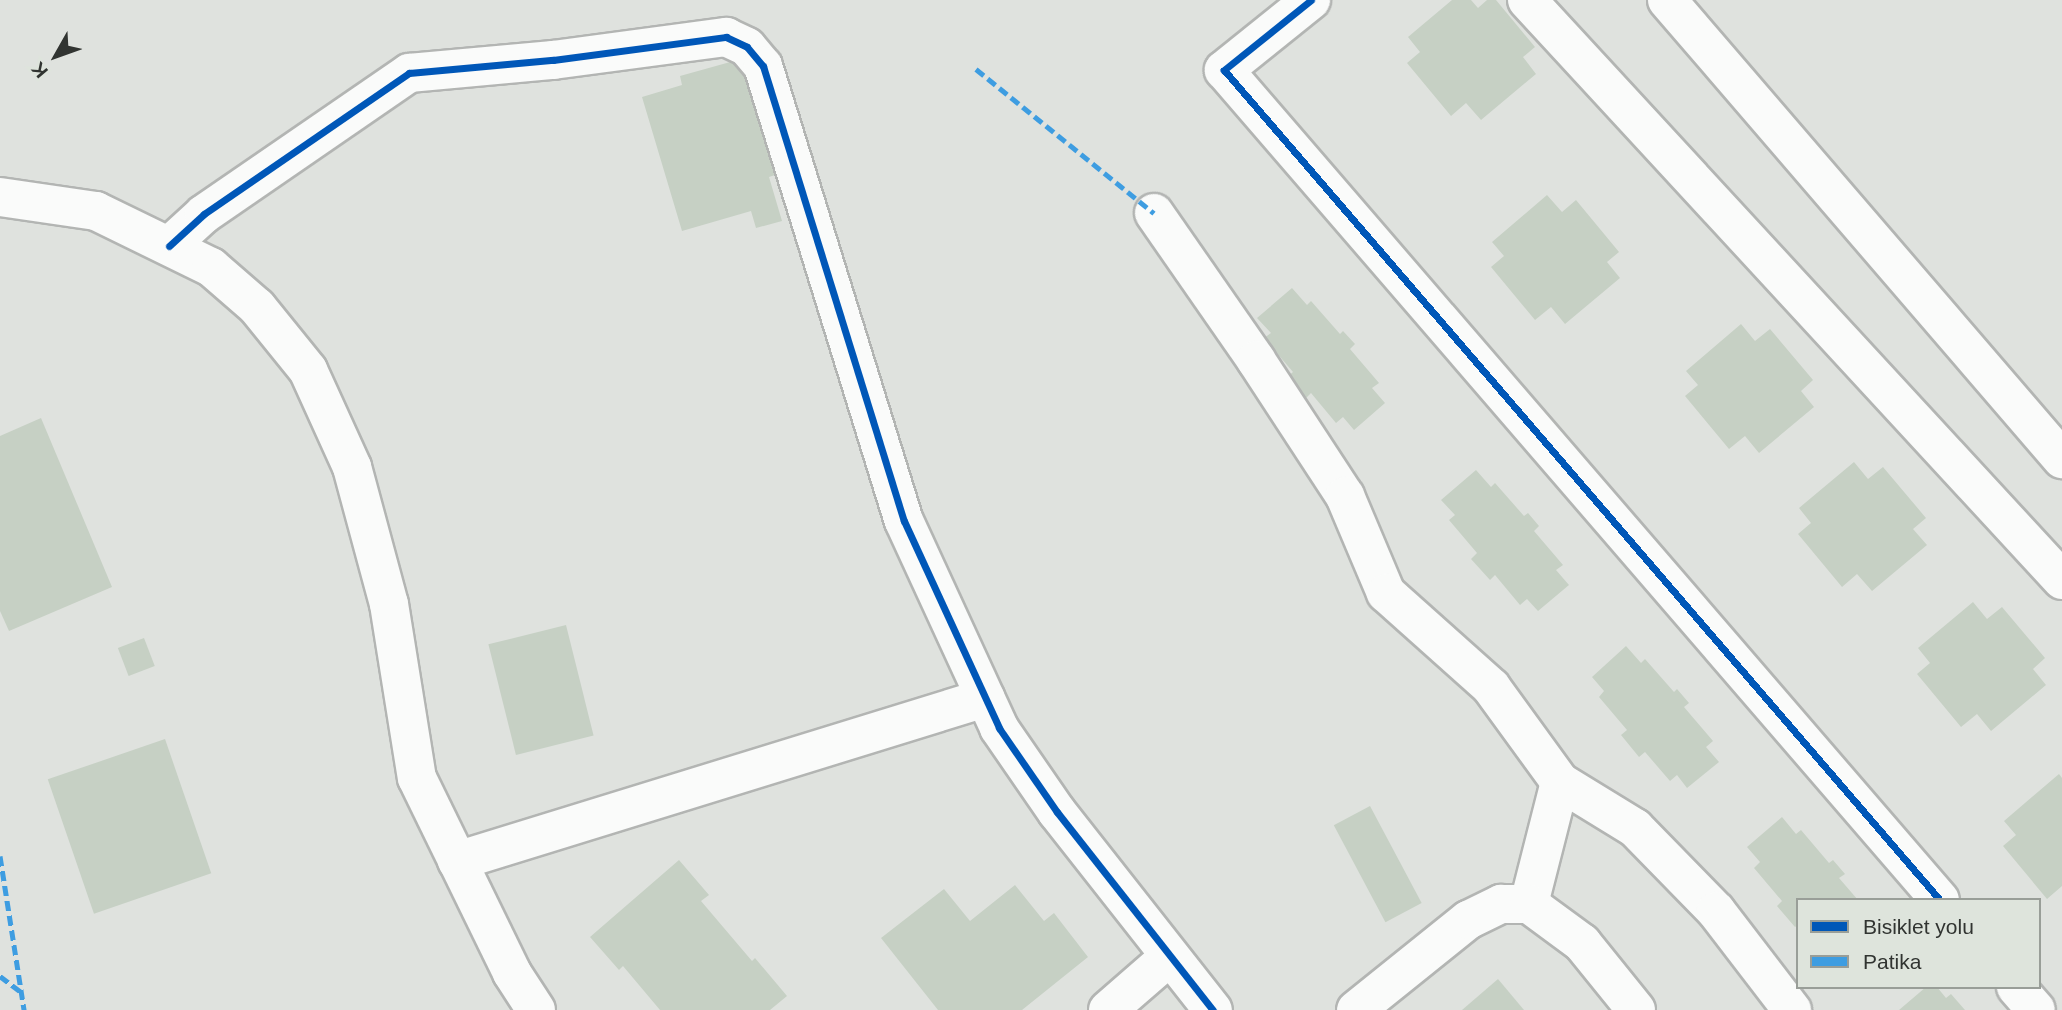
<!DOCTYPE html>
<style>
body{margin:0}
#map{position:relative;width:2062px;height:1010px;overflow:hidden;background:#dfe2de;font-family:Arial,sans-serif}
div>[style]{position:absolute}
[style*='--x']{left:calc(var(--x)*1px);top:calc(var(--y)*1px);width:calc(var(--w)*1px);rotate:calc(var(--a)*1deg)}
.building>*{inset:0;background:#c6d0c4;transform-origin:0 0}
.roads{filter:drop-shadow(2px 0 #b3b5b3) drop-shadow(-2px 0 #b3b5b3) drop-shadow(0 2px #b3b5b3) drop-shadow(0 -2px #b3b5b3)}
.street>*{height:38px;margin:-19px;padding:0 19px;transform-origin:19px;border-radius:19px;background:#fafbfa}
.quiet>*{height:5px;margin-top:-2.5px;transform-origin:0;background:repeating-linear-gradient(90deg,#3e9de1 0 10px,transparent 0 15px)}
.cycleway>*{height:7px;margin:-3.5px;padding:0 3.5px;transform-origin:3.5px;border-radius:3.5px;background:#0057b8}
span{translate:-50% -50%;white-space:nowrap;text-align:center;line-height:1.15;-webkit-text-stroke:6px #dee4dc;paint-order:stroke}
.legend{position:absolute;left:1796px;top:898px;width:245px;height:91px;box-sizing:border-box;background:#dee4dc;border:2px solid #999e98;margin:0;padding:9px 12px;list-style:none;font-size:21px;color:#313431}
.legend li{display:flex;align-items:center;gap:14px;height:35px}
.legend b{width:35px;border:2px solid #999e98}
.north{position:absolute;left:21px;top:21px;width:70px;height:70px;-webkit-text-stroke:5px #dee4dc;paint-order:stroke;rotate:230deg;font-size:19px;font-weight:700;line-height:28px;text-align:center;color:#313431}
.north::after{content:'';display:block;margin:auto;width:24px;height:32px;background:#313431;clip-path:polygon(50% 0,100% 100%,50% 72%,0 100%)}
</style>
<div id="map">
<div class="building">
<div style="clip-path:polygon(1452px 0,1471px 0,1478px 8px,1487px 0,1496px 0,1535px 47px,1523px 57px,1536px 74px,1481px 120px,1466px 103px,1451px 116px,1407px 63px,1420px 52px,1408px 37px)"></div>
<div style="clip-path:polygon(741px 59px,775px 175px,769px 177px,782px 221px,756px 228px,751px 211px,682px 231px,642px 97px,682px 85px,680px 76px)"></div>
<div style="clip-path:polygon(1547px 195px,1562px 212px,1576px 200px,1619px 252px,1607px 262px,1620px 278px,1565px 324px,1551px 307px,1535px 320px,1491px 267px,1504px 256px,1492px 242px)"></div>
<div style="clip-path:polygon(1292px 288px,1307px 305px,1311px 301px,1340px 334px,1343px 331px,1355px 344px,1350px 349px,1379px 383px,1372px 388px,1385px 403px,1354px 430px,1343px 417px,1336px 423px,1311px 393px,1306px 398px,1287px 377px,1293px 372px,1264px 338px,1271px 333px,1257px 318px)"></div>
<div style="clip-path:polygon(1741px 324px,1755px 341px,1770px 329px,1813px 380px,1801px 391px,1814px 407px,1759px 453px,1745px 436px,1729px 449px,1685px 396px,1698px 385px,1686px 371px)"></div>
<div style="clip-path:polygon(41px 418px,112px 587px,9px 631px,0 611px,0 436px)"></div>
<div style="clip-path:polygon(1854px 462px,1868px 479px,1883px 467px,1926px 518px,1913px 529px,1927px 545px,1872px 591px,1857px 574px,1842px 587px,1798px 534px,1811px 523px,1799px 508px)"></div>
<div style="clip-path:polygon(1476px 470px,1491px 487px,1495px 483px,1524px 516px,1528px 513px,1539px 526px,1534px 531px,1563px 565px,1556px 570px,1569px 585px,1538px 611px,1527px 599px,1520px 605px,1495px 575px,1490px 580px,1471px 559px,1477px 553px,1449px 520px,1455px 515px,1441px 500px)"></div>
<div style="clip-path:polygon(1973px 602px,1987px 619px,2002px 607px,2045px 658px,2033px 669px,2046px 685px,1991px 731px,1977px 714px,1961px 727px,1917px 674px,1930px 663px,1918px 648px)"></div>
<div style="left:566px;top:625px;width:114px;height:80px;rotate:76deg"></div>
<div style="left:144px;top:638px;width:30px;height:28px;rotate:69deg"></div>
<div style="clip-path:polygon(1626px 646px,1641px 663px,1645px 659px,1674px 692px,1677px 689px,1689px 703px,1684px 707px,1713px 741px,1706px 747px,1719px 762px,1687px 788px,1677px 775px,1670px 781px,1645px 752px,1639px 757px,1621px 735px,1627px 730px,1599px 697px,1604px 691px,1592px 677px)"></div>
<div style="left:165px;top:739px;width:142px;height:124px;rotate:71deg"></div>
<div style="clip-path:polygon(2059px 774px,2062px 778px,2062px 886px,2047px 899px,2003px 846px,2016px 835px,2004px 821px)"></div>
<div style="left:1370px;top:806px;width:110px;height:41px;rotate:62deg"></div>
<div style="clip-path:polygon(1782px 817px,1796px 834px,1801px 830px,1829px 863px,1833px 860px,1845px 874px,1839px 878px,1858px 900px,1798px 900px,1798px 925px,1795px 927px,1777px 906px,1782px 901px,1754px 868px,1760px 862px,1747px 847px)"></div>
<div style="clip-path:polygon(679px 860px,709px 895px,701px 901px,752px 961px,755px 958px,787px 996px,770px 1010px,660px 1010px,623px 966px,619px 970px,590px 937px)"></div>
<div style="clip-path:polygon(1015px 885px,1044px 921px,1054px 913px,1088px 957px,1022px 1010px,938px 1010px,881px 938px,944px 889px,970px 921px)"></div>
<div style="clip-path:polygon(1498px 979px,1524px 1010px,1462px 1010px)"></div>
<div style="clip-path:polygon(1926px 987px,1937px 987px,1946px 998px,1951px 994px,1965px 1010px,1899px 1010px)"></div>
</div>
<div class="roads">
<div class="street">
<div style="--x:1311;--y:0;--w:112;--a:141.2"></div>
<div style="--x:1224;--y:70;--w:1096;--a:49.22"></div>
<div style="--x:1527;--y:0;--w:789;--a:47.31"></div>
<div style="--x:1667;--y:0;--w:606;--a:49.29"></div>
<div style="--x:0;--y:197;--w:97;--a:8.3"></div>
<div style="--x:96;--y:211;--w:128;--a:26"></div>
<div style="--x:211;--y:267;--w:61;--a:41"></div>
<div style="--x:257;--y:307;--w:81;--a:51"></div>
<div style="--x:308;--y:370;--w:107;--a:65.6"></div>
<div style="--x:352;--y:467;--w:142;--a:74.9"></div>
<div style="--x:389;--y:604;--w:176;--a:80.9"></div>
<div style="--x:417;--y:778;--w:217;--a:64"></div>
<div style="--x:512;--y:973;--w:44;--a:57"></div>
<div style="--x:1154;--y:213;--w:179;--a:55.2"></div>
<div style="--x:1256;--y:360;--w:163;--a:56.8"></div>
<div style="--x:1345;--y:496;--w:105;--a:67.1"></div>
<div style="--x:1386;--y:593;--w:141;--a:41.8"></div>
<div style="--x:1491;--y:687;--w:117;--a:54"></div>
<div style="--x:1560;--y:782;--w:126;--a:104.3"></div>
<div style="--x:169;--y:246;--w:47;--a:-42.4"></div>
<div style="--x:204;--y:214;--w:249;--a:-34.5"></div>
<div style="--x:409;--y:73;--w:145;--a:-5.2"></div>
<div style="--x:553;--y:60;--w:175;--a:-7.6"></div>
<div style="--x:726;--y:37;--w:23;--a:25"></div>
<div style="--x:747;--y:47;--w:25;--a:50"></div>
<div style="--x:763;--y:66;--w:476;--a:72.8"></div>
<div style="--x:904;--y:521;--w:228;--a:65.3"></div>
<div style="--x:999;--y:728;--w:102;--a:55.4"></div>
<div style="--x:1057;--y:812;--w:252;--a:51.8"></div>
<div style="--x:1560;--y:782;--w:88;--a:31.5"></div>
<div style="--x:1635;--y:828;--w:116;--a:45.7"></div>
<div style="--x:1716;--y:911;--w:125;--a:52.5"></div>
<div style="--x:457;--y:861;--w:553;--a:-17.16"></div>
<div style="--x:2016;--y:987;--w:30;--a:49"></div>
<div style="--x:1108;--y:1010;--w:81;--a:-41"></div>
<div style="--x:1356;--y:1010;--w:144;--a:-38.8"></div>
<div style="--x:1468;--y:920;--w:37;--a:-26"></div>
<div style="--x:1501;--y:904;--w:28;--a:0"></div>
<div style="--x:1529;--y:904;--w:66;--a:36.3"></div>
<div style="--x:1582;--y:943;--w:86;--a:51.1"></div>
</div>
</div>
<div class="quiet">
<div style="--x:976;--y:69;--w:229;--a:39"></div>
<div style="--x:0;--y:856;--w:156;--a:81.1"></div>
<div style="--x:0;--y:976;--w:26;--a:37"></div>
</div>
<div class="cycleway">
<div style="--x:1311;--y:0;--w:112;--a:141.2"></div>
<div style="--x:1224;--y:70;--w:1096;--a:49.22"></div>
<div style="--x:169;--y:246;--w:47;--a:-42.4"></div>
<div style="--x:204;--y:214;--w:249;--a:-34.5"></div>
<div style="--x:409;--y:73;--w:145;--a:-5.2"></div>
<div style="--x:553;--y:60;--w:175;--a:-7.6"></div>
<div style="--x:726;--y:37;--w:23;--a:25"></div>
<div style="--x:747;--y:47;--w:25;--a:50"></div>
<div style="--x:763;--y:66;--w:476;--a:72.8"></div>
<div style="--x:904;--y:521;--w:228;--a:65.3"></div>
<div style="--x:999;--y:728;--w:102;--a:55.4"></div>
<div style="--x:1057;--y:812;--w:252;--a:51.8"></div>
</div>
<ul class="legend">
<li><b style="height:9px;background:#0057b8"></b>Bisiklet yolu</li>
<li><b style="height:9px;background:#3e9de1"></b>Patika</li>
</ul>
<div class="north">K</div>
</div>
